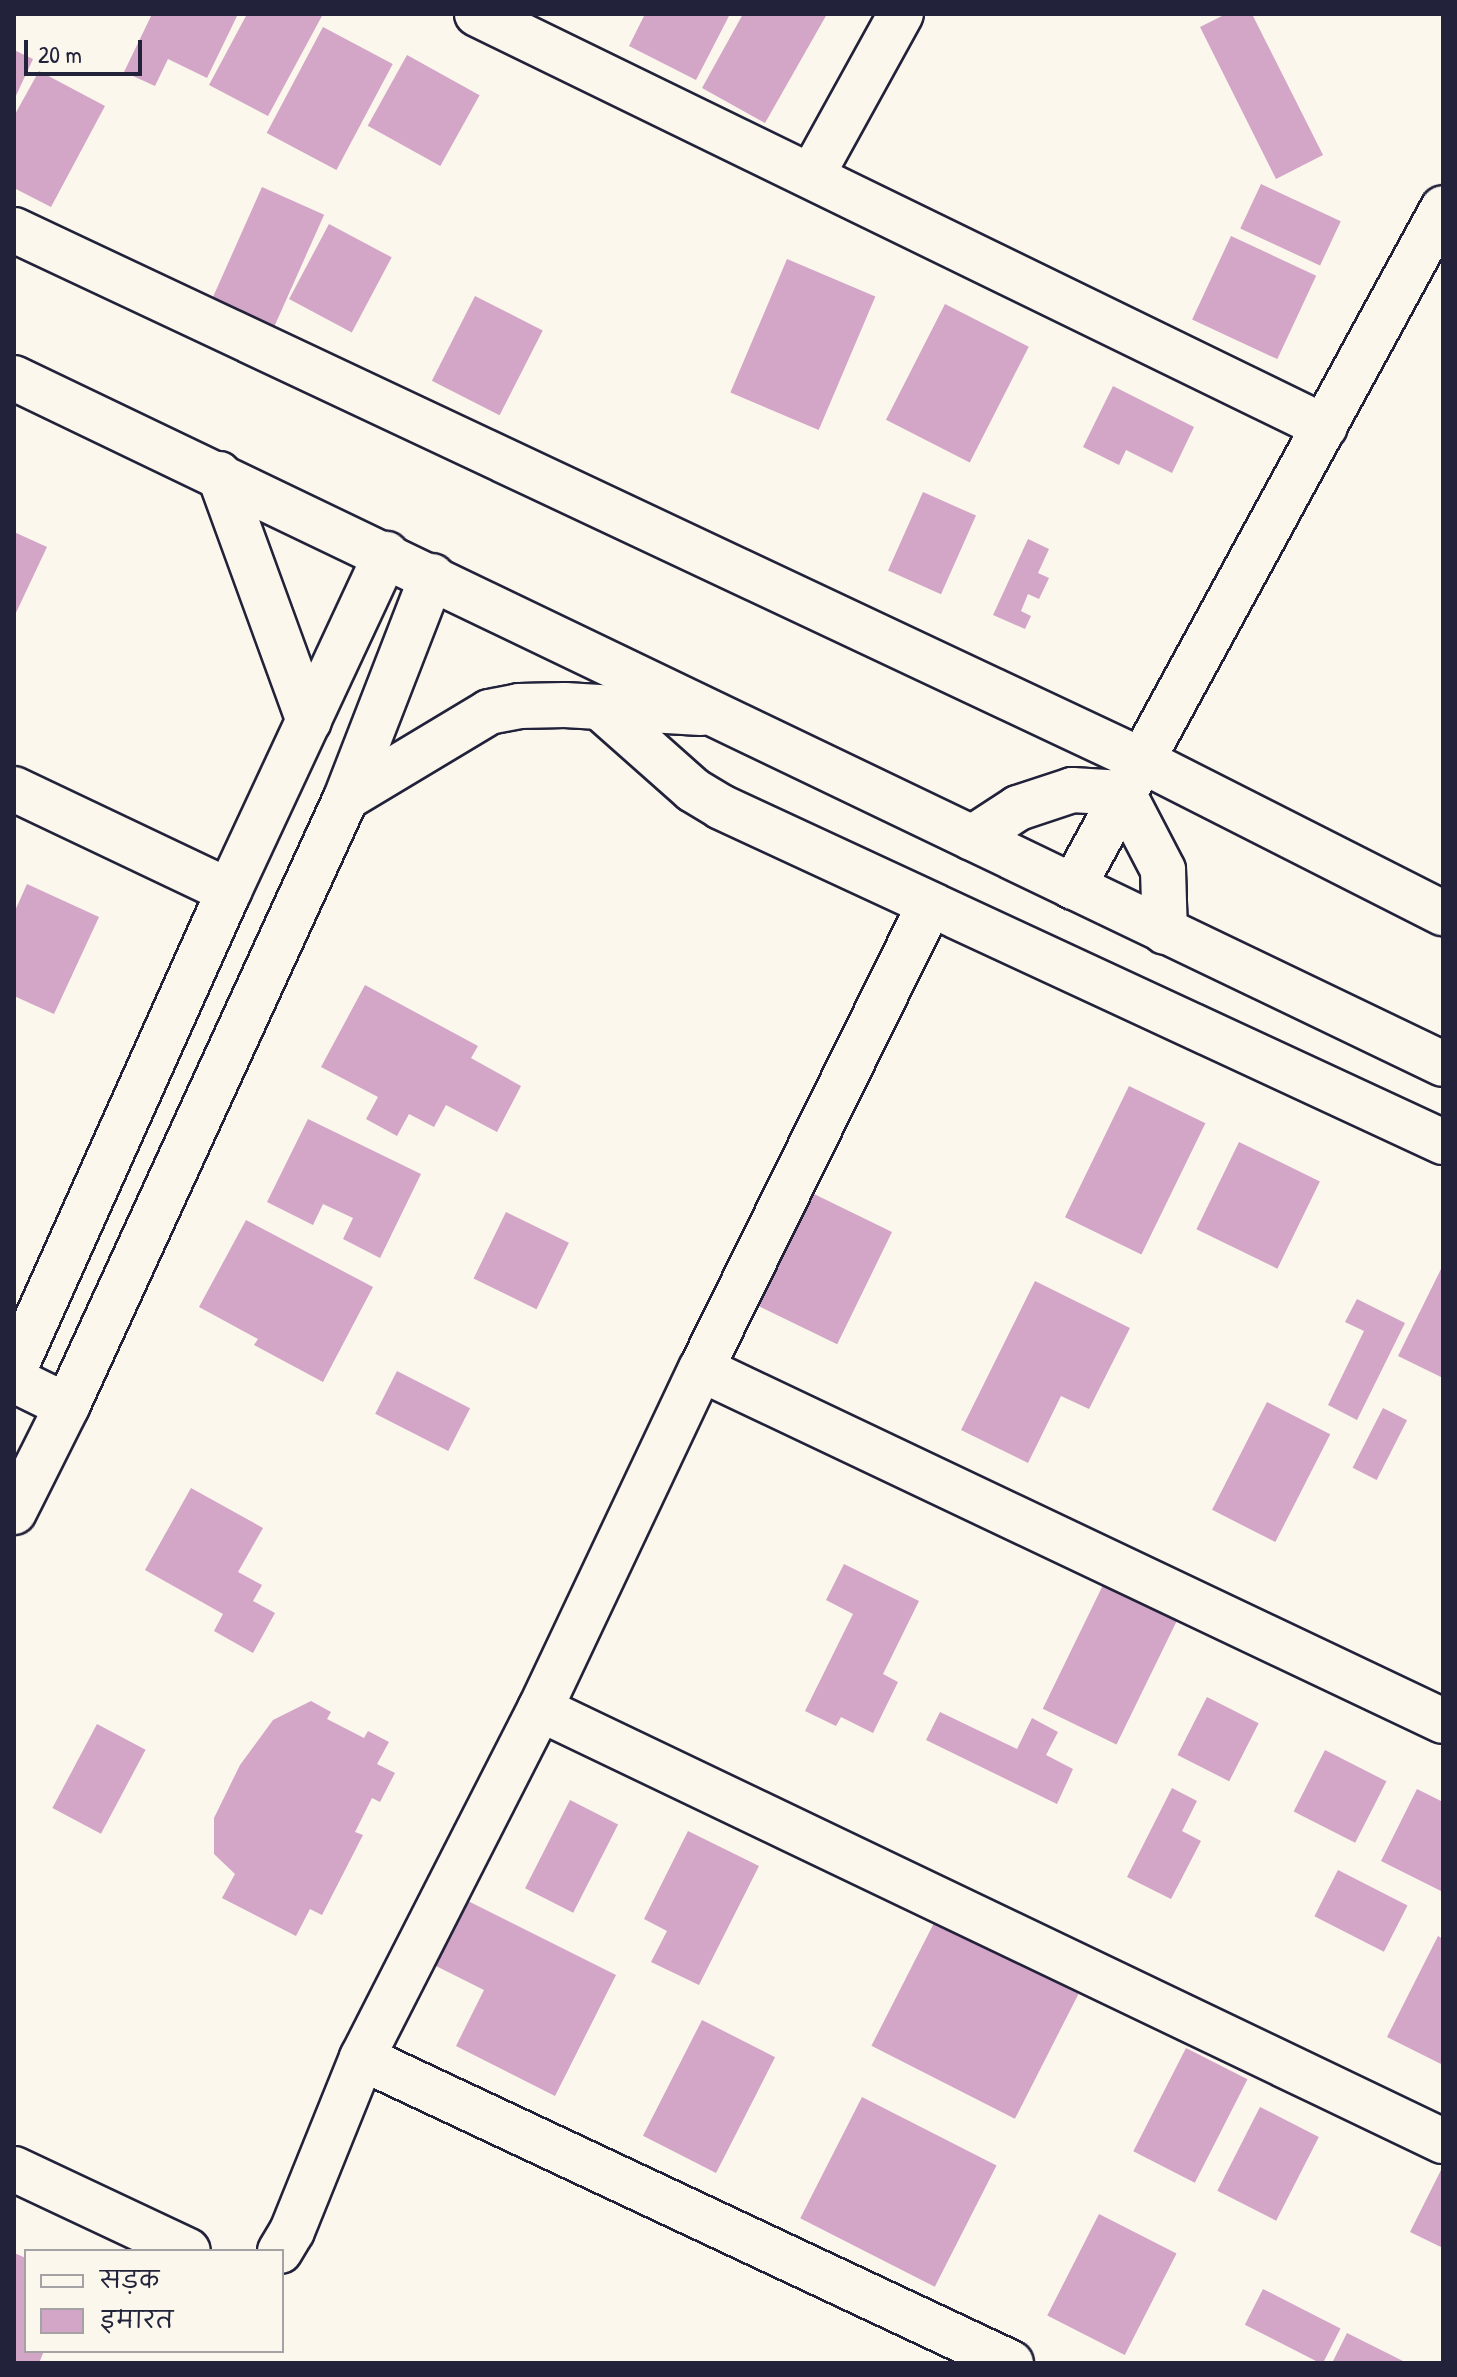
<!DOCTYPE html>
<meta charset="utf-8">
<style>
body{margin:0}
#map{position:relative;width:1457px;height:2377px;overflow:hidden;background:#fbf7ec;font-family:"Patrick Hand","Playpen Sans Deva",sans-serif}
div>[style]{position:absolute}
[style*='--x']{left:calc(var(--x)*1px);top:calc(var(--y)*1px);width:calc(var(--w)*1px);rotate:calc(var(--a)*1deg)}
.building>*{inset:0;background:#d3a5c7;transform-origin:0 0}
.roads{filter:drop-shadow(2px 0 #22223b) drop-shadow(-2px 0 #22223b) drop-shadow(0 2px #22223b) drop-shadow(0 -2px #22223b)}
.street>*{height:44px;margin:-22px;padding:0 22px;transform-origin:22px;border-radius:22px;background:#fbf7ec}
.secondary>*{height:44px;margin:-22px;padding:0 22px;transform-origin:22px;border-radius:22px;background:#fbf7ec}
span{translate:-50% -50%;white-space:nowrap;text-align:center;line-height:1.15;-webkit-text-stroke:6px #fbf7ec;paint-order:stroke}
.frame{position:absolute;inset:0;border:16px solid #22223b;pointer-events:none}
.legend{position:absolute;left:24px;top:2249px;width:260px;height:104px;box-sizing:border-box;background:#fbf7ec;border:2px solid #a4a2a5;margin:0;padding:10px 14px;list-style:none;font-size:24px;color:#22223b}
.legend li{display:flex;align-items:center;gap:16px;height:40px}
.legend b{width:40px;border:2px solid #a4a2a5}
.scale{position:absolute;left:24px;top:40px;width:118px;height:36px;box-sizing:border-box;border:4px solid #22223b;border-top:0;padding-left:10px;font-size:24px;line-height:28px;white-space:nowrap;color:#22223b;-webkit-text-stroke:6px #fbf7ec;paint-order:stroke}
</style>
<div id="map">
<div class="building">
<div style="clip-path:polygon(152px 14px,238px 14px,207px 78px,168px 59px,155px 86px,124px 72px)"></div>
<div style="clip-path:polygon(247px 14px,323px 14px,268px 116px,209px 85px)"></div>
<div style="clip-path:polygon(645px 14px,730px 14px,696px 80px,629px 46px)"></div>
<div style="clip-path:polygon(743px 14px,827px 14px,765px 123px,702px 88px)"></div>
<div style="clip-path:polygon(1226px 14px,1252px 14px,1323px 155px,1276px 179px,1200px 27px)"></div>
<div style="left:323px;top:27px;width:79px;height:120px;rotate:28deg"></div>
<div style="clip-path:polygon(14px 50px,33px 59px,14px 100px)"></div>
<div style="left:407px;top:55px;width:83px;height:81px;rotate:29deg"></div>
<div style="clip-path:polygon(39px 71px,105px 106px,51px 207px,14px 188px,14px 116px)"></div>
<div style="left:1261px;top:184px;width:88px;height:49px;rotate:25deg"></div>
<div style="left:262px;top:187px;width:68px;height:123px;rotate:24deg"></div>
<div style="left:329px;top:224px;width:71px;height:85px;rotate:28deg"></div>
<div style="left:1231px;top:236px;width:94px;height:92px;rotate:25deg"></div>
<div style="left:787px;top:259px;width:96px;height:145px;rotate:23deg"></div>
<div style="left:475px;top:296px;width:76px;height:95px;rotate:27deg"></div>
<div style="left:945px;top:304px;width:94px;height:130px;rotate:27deg"></div>
<div style="clip-path:polygon(1113px 386px,1194px 427px,1172px 473px,1126px 450px,1119px 465px,1083px 447px)"></div>
<div style="left:923px;top:492px;width:58px;height:86px;rotate:24deg"></div>
<div style="clip-path:polygon(14px 532px,47px 547px,14px 617px)"></div>
<div style="clip-path:polygon(1028px 539px,1049px 549px,1038px 573px,1049px 578px,1039px 599px,1028px 594px,1021px 611px,1031px 616px,1025px 629px,993px 615px)"></div>
<div style="clip-path:polygon(27px 884px,99px 917px,54px 1014px,14px 996px,14px 913px)"></div>
<div style="clip-path:polygon(365px 985px,478px 1046px,471px 1058px,521px 1086px,497px 1132px,446px 1105px,434px 1127px,409px 1114px,397px 1136px,366px 1119px,378px 1097px,321px 1067px)"></div>
<div style="left:1129px;top:1086px;width:85px;height:146px;rotate:26deg"></div>
<div style="clip-path:polygon(308px 1119px,421px 1174px,380px 1258px,343px 1239px,353px 1218px,323px 1204px,313px 1225px,267px 1202px)"></div>
<div style="left:1239px;top:1142px;width:90px;height:97px;rotate:26deg"></div>
<div style="left:812px;top:1193px;width:89px;height:125px;rotate:26deg"></div>
<div style="left:506px;top:1212px;width:70px;height:74px;rotate:26deg"></div>
<div style="clip-path:polygon(246px 1220px,373px 1287px,323px 1382px,254px 1345px,258px 1339px,199px 1307px)"></div>
<div style="clip-path:polygon(1443px 1265px,1443px 1378px,1398px 1356px)"></div>
<div style="clip-path:polygon(1035px 1281px,1130px 1328px,1089px 1409px,1061px 1396px,1028px 1463px,961px 1430px)"></div>
<div style="clip-path:polygon(1357px 1299px,1405px 1323px,1357px 1420px,1328px 1405px,1364px 1331px,1345px 1322px)"></div>
<div style="left:397px;top:1371px;width:82px;height:48px;rotate:27deg"></div>
<div style="left:1267px;top:1402px;width:71px;height:121px;rotate:27deg"></div>
<div style="left:1383px;top:1408px;width:27px;height:67px;rotate:27deg"></div>
<div style="clip-path:polygon(191px 1488px,263px 1528px,238px 1572px,262px 1585px,253px 1601px,275px 1613px,253px 1653px,214px 1631px,223px 1614px,145px 1570px)"></div>
<div style="clip-path:polygon(844px 1564px,919px 1601px,883px 1674px,898px 1682px,873px 1733px,841px 1717px,836px 1726px,805px 1711px,853px 1614px,826px 1600px)"></div>
<div style="left:1105px;top:1581px;width:82px;height:142px;rotate:26deg"></div>
<div style="left:1207px;top:1697px;width:58px;height:65px;rotate:27deg"></div>
<div style="clip-path:polygon(311px 1701px,331px 1712px,327px 1719px,364px 1738px,368px 1731px,389px 1742px,377px 1764px,395px 1773px,380px 1802px,372px 1798px,355px 1832px,363px 1835px,322px 1915px,310px 1909px,296px 1936px,222px 1898px,235px 1874px,214px 1854px,214px 1818px,240px 1765px,273px 1720px)"></div>
<div style="clip-path:polygon(940px 1712px,1017px 1749px,1032px 1718px,1058px 1732px,1046px 1755px,1073px 1769px,1057px 1804px,926px 1740px)"></div>
<div style="left:97px;top:1724px;width:55px;height:95px;rotate:28deg"></div>
<div style="left:1325px;top:1750px;width:69px;height:69px;rotate:27deg"></div>
<div style="clip-path:polygon(1172px 1788px,1197px 1801px,1182px 1831px,1201px 1841px,1171px 1899px,1127px 1877px)"></div>
<div style="clip-path:polygon(1417px 1789px,1443px 1802px,1443px 1892px,1381px 1861px)"></div>
<div style="left:570px;top:1800px;width:54px;height:99px;rotate:27deg"></div>
<div style="clip-path:polygon(688px 1831px,759px 1866px,699px 1985px,651px 1962px,667px 1931px,644px 1919px)"></div>
<div style="left:1338px;top:1870px;width:78px;height:52px;rotate:27deg"></div>
<div style="clip-path:polygon(454px 1894px,616px 1975px,555px 2096px,456px 2046px,484px 1990px,422px 1959px)"></div>
<div style="left:935px;top:1921px;width:161px;height:140px;rotate:27deg"></div>
<div style="clip-path:polygon(1438px 1936px,1443px 1939px,1443px 2065px,1387px 2037px)"></div>
<div style="left:702px;top:2020px;width:82px;height:130px;rotate:27deg"></div>
<div style="left:1186px;top:2048px;width:69px;height:116px;rotate:27deg"></div>
<div style="left:862px;top:2097px;width:151px;height:136px;rotate:27deg"></div>
<div style="left:1260px;top:2107px;width:66px;height:94px;rotate:27deg"></div>
<div style="clip-path:polygon(1443px 2166px,1443px 2248px,1410px 2232px)"></div>
<div style="left:1099px;top:2214px;width:87px;height:114px;rotate:27deg"></div>
<div style="clip-path:polygon(14px 2253px,26px 2258px,26px 2351px,44px 2351px,39px 2363px,14px 2363px)"></div>
<div style="left:1263px;top:2289px;width:87px;height:40px;rotate:27deg"></div>
<div style="clip-path:polygon(1347px 2333px,1407px 2363px,1332px 2363px)"></div>
</div>
<div class="roads">
<div class="street">
<div style="--x:477;--y:14;--w:943;--a:25.97"></div>
<div style="--x:812;--y:175;--w:184;--a:-61.1"></div>
<div style="--x:14;--y:230;--w:1245;--a:25.19"></div>
<div style="--x:1141;--y:760;--w:339;--a:26.9"></div>
<div style="--x:603;--y:710;--w:120;--a:41.6"></div>
<div style="--x:693;--y:790;--w:33;--a:31"></div>
<div style="--x:721;--y:807;--w:796;--a:24.89"></div>
<div style="--x:14;--y:789;--w:238;--a:25.4"></div>
<div style="--x:972;--y:838;--w:55;--a:-33.1"></div>
<div style="--x:1018;--y:808;--w:57;--a:-18.4"></div>
<div style="--x:1072;--y:790;--w:51;--a:3.4"></div>
<div style="--x:1123;--y:793;--w:87;--a:62.5"></div>
<div style="--x:1163;--y:870;--w:62;--a:88.2"></div>
<div style="--x:1073;--y:887;--w:773;--a:-61.41"></div>
<div style="--x:701;--y:1369;--w:821;--a:25.38"></div>
<div style="--x:14;--y:1380;--w:59;--a:26.1"></div>
<div style="--x:540;--y:1709;--w:1001;--a:25.57"></div>
<div style="--x:362;--y:2058;--w:717;--a:25.17"></div>
<div style="--x:14;--y:2169;--w:192;--a:25.2"></div>
<div style="--x:280;--y:2251;--w:23;--a:-59"></div>
<div style="--x:292;--y:2231;--w:187;--a:-68"></div>
<div style="--x:362;--y:2058;--w:392;--a:-63"></div>
<div style="--x:540;--y:1709;--w:376;--a:-64.7"></div>
<div style="--x:701;--y:1369;--w:518;--a:-63.78"></div>
</div>
<div class="secondary">
<div style="--x:14;--y:378;--w:1585;--a:25.64"></div>
<div style="--x:219;--y:474;--w:263;--a:70"></div>
<div style="--x:346;--y:798;--w:167;--a:-31"></div>
<div style="--x:489;--y:712;--w:31;--a:-11"></div>
<div style="--x:519;--y:706;--w:46;--a:-1.2"></div>
<div style="--x:565;--y:705;--w:136;--a:3.4"></div>
<div style="--x:14;--y:1370;--w:525;--a:-65.83"></div>
<div style="--x:229;--y:891;--w:372;--a:-65"></div>
<div style="--x:14;--y:1512;--w:119;--a:-63.4"></div>
<div style="--x:67;--y:1406;--w:669;--a:-65.35"></div>
<div style="--x:346;--y:798;--w:238;--a:-68.8"></div>
</div>
</div>
<div class="frame"></div>
<ul class="legend">
<li><b style="height:10px;background:#fbf7ec"></b>सड़क</li>
<li><b style="height:22px;background:#d3a5c7"></b>इमारत</li>
</ul>
<div class="scale">20 m</div>
</div>
